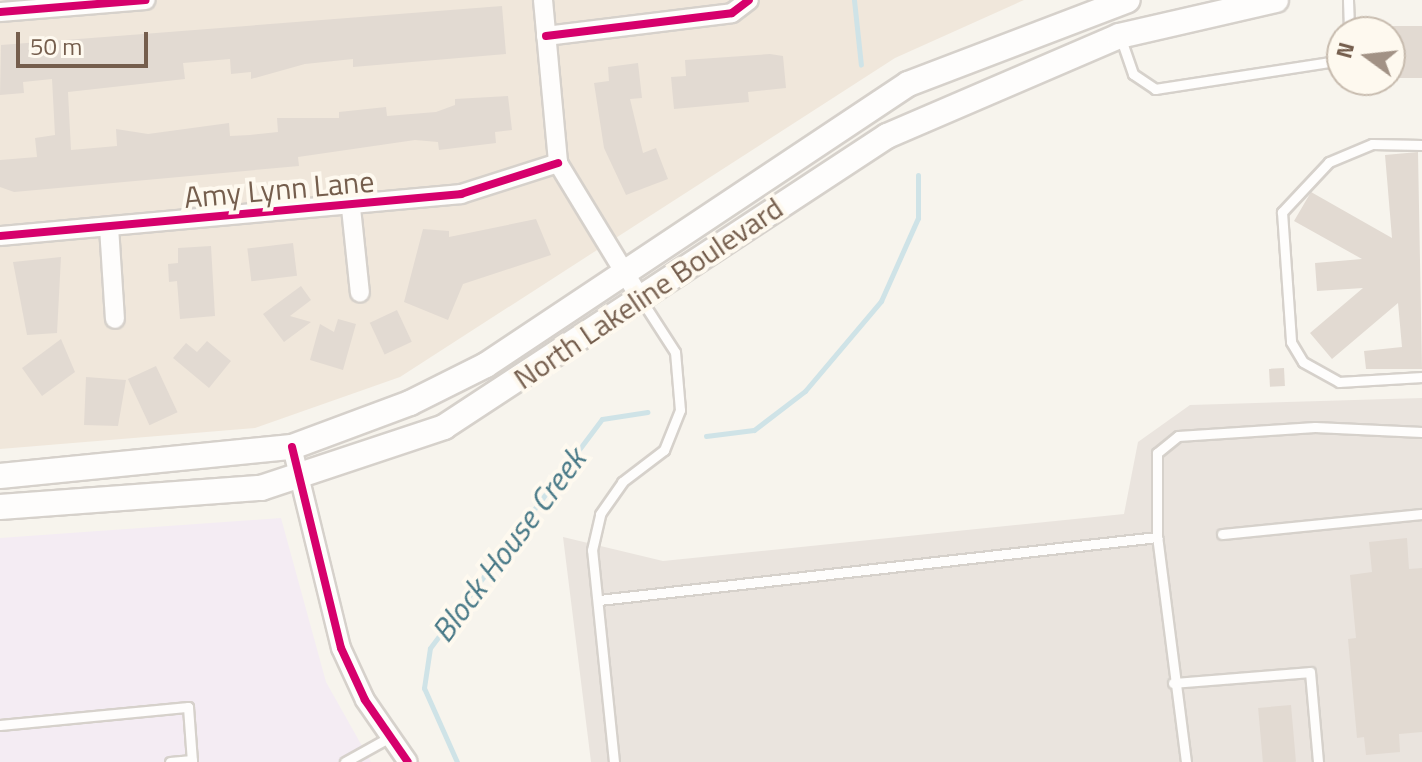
<!DOCTYPE html>
<style>
body{margin:0}
#map{position:relative;width:1422px;height:762px;overflow:hidden;background:#f7f4ed;font-family:"Titillium Web",sans-serif}
div>[style]{position:absolute}
[style*='--x']{left:calc(var(--x)*1px);top:calc(var(--y)*1px);width:calc(var(--w)*1px);rotate:calc(var(--a)*1deg)}
.residential>*{inset:0;background:#f0e7db}
.industrial>*{inset:0;background:#eae4de}
.education>*{inset:0;background:#f4ecf3}
.stream>*{height:5px;margin:-2.5px;padding:0 2.5px;transform-origin:2.5px;border-radius:2.5px;background:#cfe3e7}
.building>*{inset:0;background:#e2dad2;transform-origin:0 0}
.roads{filter:drop-shadow(2px 0 #d6d1cb) drop-shadow(-2px 0 #d6d1cb) drop-shadow(0 2px #d6d1cb) drop-shadow(0 -2px #d6d1cb)}
.service>*{height:9px;margin:-4.5px;padding:0 4.5px;transform-origin:4.5px;border-radius:4.5px;background:#fefdfc}
.minor>*{height:18px;margin:-9px;padding:0 9px;transform-origin:9px;border-radius:9px;background:#fefdfc}
.secondary>*{height:24px;margin:-12px;padding:0 12px;transform-origin:12px;border-radius:12px;background:#fefdfc}
.cycleway>*{height:8px;margin:-4px;padding:0 4px;transform-origin:4px;border-radius:4px;background:#d6006c}
span{translate:-50% -50%;white-space:nowrap;text-align:center;line-height:1.15;-webkit-text-stroke:8px #fef9ef;paint-order:stroke}
.street-label{font-size:30px;color:#755e4d}
.water-label{font-size:32px;color:#487987;font-style:italic}
.north{position:absolute;left:1326px;top:16px;width:80px;height:80px;box-sizing:border-box;background:#fef9ef;border:2px solid #c7bbae;border-radius:50%;rotate:285deg;font-size:22px;font-weight:700;line-height:32px;text-align:center;color:#755e4d}
.north::after{content:'';display:block;margin:auto;width:28px;height:36px;background:#a29285;clip-path:polygon(50% 0,100% 100%,50% 72%,0 100%)}
.scale{position:absolute;left:16px;top:32px;width:132px;height:36px;box-sizing:border-box;border:4px solid #755e4d;border-top:0;padding-left:10px;font-size:24px;line-height:28px;white-space:nowrap;color:#755e4d;-webkit-text-stroke:6px #fef9ef;paint-order:stroke}
</style>
<div id="map">
<div class="residential">
<div style="clip-path:polygon(0 0,1024px 0,895px 58px,400px 377px,255px 428px,0 449px)"></div>
</div>
<div class="industrial">
<div style="clip-path:polygon(1422px 398px,1422px 762px,591px 762px,563px 537px,663px 561px,1124px 514px,1138px 442px,1190px 405px)"></div>
</div>
<div class="education">
<div style="clip-path:polygon(281px 518px,326px 682px,371px 762px,0 762px,0 538px)"></div>
</div>
<div class="stream">
<div style="--x:854;--y:0;--w:65;--a:83.9"></div>
<div style="--x:706;--y:436;--w:48;--a:-7.1"></div>
<div style="--x:754;--y:430;--w:64;--a:-37.4"></div>
<div style="--x:805;--y:391;--w:118;--a:-49.8"></div>
<div style="--x:881;--y:301;--w:91;--a:-66"></div>
<div style="--x:918;--y:218;--w:43;--a:-90"></div>
<div style="--x:457;--y:762;--w:81;--a:-114"></div>
<div style="--x:424;--y:688;--w:40;--a:-81.5"></div>
<div style="--x:430;--y:648;--w:286;--a:-53.1"></div>
<div style="--x:602;--y:419;--w:46;--a:-8.8"></div>
</div>
<div class="building">
<div style="clip-path:polygon(502px 6px,506px 54px,353px 67px,353px 59px,305px 64px,251px 79px,251px 72px,231px 74px,230px 59px,183px 63px,185px 79px,68px 92px,71px 150px,117px 146px,116px 129px,148px 134px,229px 123px,230px 136px,250px 135px,278px 132px,277px 118px,339px 118px,339px 112px,386px 107px,387px 116px,436px 112px,455px 105px,455px 99px,508px 96px,512px 130px,495px 132px,496px 143px,439px 150px,438px 142px,415px 140px,298px 157px,299px 166px,14px 192px,0 187px,0 160px,37px 157px,35px 138px,55px 135px,52px 79px,23px 82px,24px 93px,0 95px,1px 45px)"></div>
<div style="left:1422px;top:26px;width:52px;height:32px;rotate:90deg"></div>
<div style="clip-path:polygon(770px 54px,783px 56px,786px 88px,748px 92px,749px 102px,674px 109px,671px 77px,686px 76px,685px 60px)"></div>
<div style="clip-path:polygon(638px 63px,642px 98px,630px 99px,643px 153px,656px 148px,668px 179px,626px 195px,604px 148px,594px 83px,609px 81px,608px 67px)"></div>
<div style="clip-path:polygon(1418px 152px,1422px 369px,1366px 369px,1364px 351px,1402px 347px,1398px 303px,1332px 359px,1310px 333px,1363px 288px,1317px 291px,1315px 263px,1362px 259px,1294px 221px,1311px 192px,1392px 238px,1385px 155px)"></div>
<div style="clip-path:polygon(536px 219px,551px 255px,463px 284px,448px 320px,404px 302px,423px 229px,449px 231px,449px 237px)"></div>
<div style="left:293px;top:243px;width:33px;height:46px;rotate:83deg"></div>
<div style="clip-path:polygon(211px 246px,215px 316px,180px 319px,177px 281px,169px 282px,168px 264px,178px 263px,178px 248px)"></div>
<div style="clip-path:polygon(61px 257px,57px 333px,27px 335px,13px 262px)"></div>
<div style="clip-path:polygon(301px 286px,311px 300px,290px 316px,311px 322px,284px 342px,263px 314px)"></div>
<div style="left:397px;top:310px;width:35px;height:30px;rotate:65deg"></div>
<div style="clip-path:polygon(338px 319px,356px 324px,343px 370px,310px 360px,320px 324px,334px 332px)"></div>
<div style="clip-path:polygon(61px 339px,75px 372px,42px 396px,22px 368px)"></div>
<div style="clip-path:polygon(207px 341px,231px 361px,209px 388px,173px 358px,186px 343px,197px 352px)"></div>
<div style="left:156px;top:366px;width:51px;height:31px;rotate:65deg"></div>
<div style="left:1284px;top:368px;width:18px;height:15px;rotate:87deg"></div>
<div style="clip-path:polygon(86px 377px,126px 380px,118px 426px,84px 425px)"></div>
<div style="clip-path:polygon(1407px 538px,1409px 569px,1422px 568px,1422px 732px,1399px 734px,1400px 752px,1366px 755px,1364px 737px,1357px 738px,1348px 639px,1356px 638px,1350px 575px,1372px 572px,1369px 542px)"></div>
<div style="left:1291px;top:705px;width:57px;height:33px;rotate:85deg"></div>
</div>
<div class="roads">
<div class="service">
<div style="--x:1348;--y:0;--w:32;--a:88"></div>
<div style="--x:1121;--y:39;--w:37;--a:71"></div>
<div style="--x:1133;--y:74;--w:27;--a:34"></div>
<div style="--x:1155;--y:89;--w:189;--a:-8.8"></div>
<div style="--x:1422;--y:145;--w:50;--a:-178.9"></div>
<div style="--x:1372;--y:144;--w:47;--a:157.3"></div>
<div style="--x:1329;--y:162;--w:69;--a:133.2"></div>
<div style="--x:1282;--y:212;--w:130;--a:86"></div>
<div style="--x:1291;--y:342;--w:23;--a:59"></div>
<div style="--x:1303;--y:362;--w:41;--a:29.1"></div>
<div style="--x:1339;--y:382;--w:83;--a:-3.4"></div>
<div style="--x:1222;--y:534;--w:201;--a:-5.7"></div>
<div style="--x:599;--y:600;--w:562;--a:-6.44"></div>
<div style="--x:1173;--y:683;--w:137;--a:-4.6"></div>
<div style="--x:1310;--y:672;--w:90;--a:84.9"></div>
<div style="--x:0;--y:725;--w:189;--a:-5.5"></div>
<div style="--x:188;--y:707;--w:55;--a:85.8"></div>
<div style="--x:170;--y:762;--w:22;--a:-5"></div>
<div style="--x:345;--y:762;--w:51;--a:-29.1"></div>
<div style="--x:614;--y:762;--w:213;--a:-95.9"></div>
<div style="--x:592;--y:550;--w:37;--a:-77"></div>
<div style="--x:600;--y:514;--w:39;--a:-55"></div>
<div style="--x:622;--y:482;--w:53;--a:-37.3"></div>
<div style="--x:664;--y:450;--w:43;--a:-68.2"></div>
<div style="--x:680;--y:410;--w:58;--a:-94.9"></div>
<div style="--x:675;--y:352;--w:61;--a:-122.9"></div>
<div style="--x:1186;--y:762;--w:227;--a:-97.3"></div>
<div style="--x:1157;--y:537;--w:84;--a:-90"></div>
<div style="--x:1157;--y:453;--w:27;--a:-39"></div>
<div style="--x:1178;--y:436;--w:137;--a:-3.8"></div>
<div style="--x:1315;--y:427;--w:107;--a:2.7"></div>
</div>
<div class="minor">
<div style="--x:543;--y:0;--w:164;--a:84.7"></div>
<div style="--x:558;--y:163;--w:162;--a:58.7"></div>
<div style="--x:0;--y:12;--w:146;--a:-4.7"></div>
<div style="--x:546;--y:36;--w:187;--a:-7"></div>
<div style="--x:732;--y:13;--w:21;--a:-37"></div>
<div style="--x:351;--y:208;--w:85;--a:84"></div>
<div style="--x:109;--y:227;--w:92;--a:86.3"></div>
<div style="--x:0;--y:236;--w:463;--a:-5.2"></div>
<div style="--x:461;--y:194;--w:102;--a:-17.7"></div>
<div style="--x:292;--y:447;--w:207;--a:76.3"></div>
<div style="--x:341;--y:648;--w:57;--a:65.2"></div>
<div style="--x:365;--y:700;--w:75;--a:55.3"></div>
</div>
<div class="secondary">
<div style="--x:0;--y:476;--w:293;--a:-5.7"></div>
<div style="--x:292;--y:447;--w:126;--a:-20.4"></div>
<div style="--x:410;--y:403;--w:85;--a:-26.6"></div>
<div style="--x:486;--y:365;--w:507;--a:-33.66"></div>
<div style="--x:908;--y:84;--w:235;--a:-20.9"></div>
<div style="--x:0;--y:507;--w:262;--a:-4.2"></div>
<div style="--x:261;--y:488;--w:193;--a:-18.4"></div>
<div style="--x:444;--y:427;--w:530;--a:-33.3"></div>
<div style="--x:887;--y:136;--w:253;--a:-23.3"></div>
<div style="--x:1119;--y:36;--w:161;--a:-12.9"></div>
</div>
</div>
<div class="cycleway">
<div style="--x:0;--y:12;--w:146;--a:-4.7"></div>
<div style="--x:546;--y:36;--w:187;--a:-7"></div>
<div style="--x:732;--y:13;--w:21;--a:-37"></div>
<div style="--x:0;--y:236;--w:463;--a:-5.2"></div>
<div style="--x:461;--y:194;--w:102;--a:-17.7"></div>
<div style="--x:292;--y:447;--w:207;--a:76.3"></div>
<div style="--x:341;--y:648;--w:57;--a:65.2"></div>
<div style="--x:365;--y:700;--w:75;--a:55.3"></div>
</div>
<div class="street-label">
<span style="left:279px;top:189px;rotate:-5deg">Amy Lynn Lane</span>
<span style="left:648px;top:293px;rotate:-34deg">North Lakeline Boulevard</span>
</div>
<div class="water-label">
<span style="left:508px;top:545px;rotate:-53deg">Block House Creek</span>
</div>
<div class="north">N</div>
<div class="scale">50 m</div>
</div>
